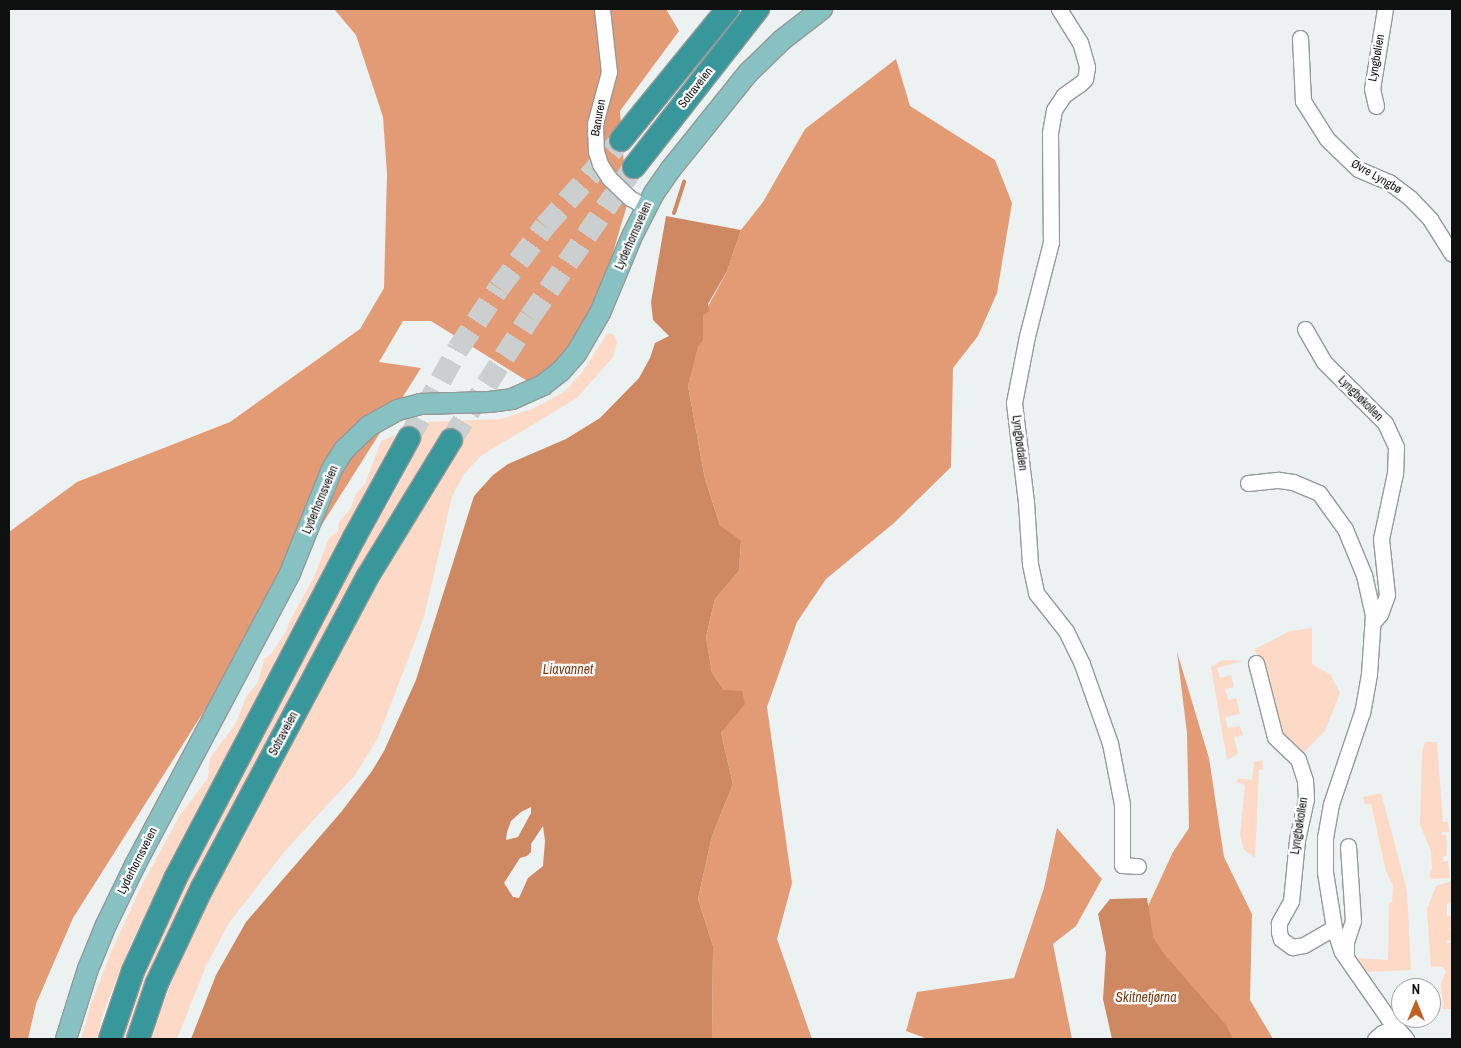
<!DOCTYPE html>
<meta charset="utf-8">
<style>
body{margin:0}
#map{position:relative;width:1461px;height:1048px;overflow:hidden;background:#ecf1f2;font-family:"Archivo Narrow",sans-serif}
div>[style]{position:absolute}
[style*='--x']{left:calc(var(--x)*1px);top:calc(var(--y)*1px);width:calc(var(--w)*1px);rotate:calc(var(--a)*1deg)}
.green>*{inset:0;background:#fddac8}
.forest>*{inset:0;background:#e39b75}
.water>*{inset:0;background:#ce8862}
.stream>*{height:4px;margin:-2px;padding:0 2px;transform-origin:2px;border-radius:2px;background:#ce8862}
.highway-tunnel>*{height:22px;margin-top:-11px;transform-origin:0;background:repeating-linear-gradient(90deg,#cbcfd0 0 22px,transparent 0 33px)}
.roads{filter:drop-shadow(1px 0 #949999) drop-shadow(-1px 0 #949999) drop-shadow(0 1px #949999) drop-shadow(0 -1px #949999)}
.minor>*{height:15px;margin:-7.5px;padding:0 7.5px;transform-origin:7.5px;border-radius:7.5px;background:#fff}
.major>*{height:20px;margin:-10px;padding:0 10px;transform-origin:10px;border-radius:10px;background:#88c1c2}
.highway>*{height:22px;margin:-11px;padding:0 11px;transform-origin:11px;border-radius:11px;background:#38979a}
span{translate:-50% -50%;white-space:nowrap;text-align:center;line-height:1.15;-webkit-text-stroke:4.5px #fff;paint-order:stroke}
.street-label{font-size:12px;color:#0f1111}
.water-label{font-size:14px;color:#7d3b11;font-style:italic}
.frame{position:absolute;inset:0;border:10px solid #0f1111;pointer-events:none}
.north{position:absolute;left:1391px;top:978px;width:50px;height:50px;box-sizing:border-box;background:#fff;border:1px solid #9fa0a0;border-radius:50%;rotate:0deg;font-size:14px;font-weight:700;line-height:20px;text-align:center;color:#0f1111}
.north::after{content:'';display:block;margin:auto;width:18px;height:22px;background:#c26023;clip-path:polygon(50% 0,100% 100%,50% 72%,0 100%)}
</style>
<div id="map">
<div class="green">
<div style="clip-path:polygon(610px 333px,615px 336px,617px 343px,613px 357px,577px 398px,482px 455px,464px 474px,452px 497px,424px 617px,378px 738px,355px 775px,285px 851px,229px 923px,206px 966px,177px 1039px,150px 1039px,177px 967px,209px 899px,368px 601px,457px 451px,327px 632px,315px 651px,318px 652px,128px 1039px,118px 1039px,159px 932px,332px 602px,407px 469px,413px 453px,307px 605px,133px 939px,103px 1013px,97px 1039px,81px 1039px,91px 1004px,112px 950px,141px 887px,180px 815px,208px 778px,210px 758px,236px 723px,246px 697px,258px 682px,264px 659px,271px 654px,287px 630px,289px 622px,314px 577px,329px 538px,338px 531px,339px 522px,351px 508px,356px 494px,365px 484px,381px 441px,426px 422px,501px 419px,534px 408px,564px 392px,581px 374px,607px 334px)"></div>
<div style="clip-path:polygon(1312px 628px,1312px 664px,1331px 675px,1340px 693px,1325px 731px,1300px 756px,1276px 732px,1255px 649px,1290px 631px)"></div>
<div style="clip-path:polygon(1222px 660px,1243px 661px,1217px 668px,1220px 678px,1231px 675px,1234px 687px,1225px 689px,1228px 700px,1236px 698px,1240px 714px,1225px 717px,1228px 728px,1240px 726px,1243px 735px,1234px 737px,1238px 754px,1227px 760px,1211px 667px)"></div>
<div style="clip-path:polygon(1425px 742px,1437px 742px,1443px 822px,1448px 822px,1449px 832px,1442px 832px,1442px 835px,1446px 835px,1447px 856px,1443px 857px,1443px 861px,1448px 861px,1450px 878px,1431px 879px,1429px 875px,1432px 869px,1431px 851px,1420px 825px,1422px 753px)"></div>
<div style="clip-path:polygon(1262px 760px,1263px 769px,1259px 770px,1255px 858px,1244px 850px,1240px 835px,1245px 785px,1237px 782px,1238px 778px,1252px 780px,1254px 762px)"></div>
<div style="clip-path:polygon(1381px 793px,1407px 890px,1411px 970px,1366px 972px,1358px 958px,1388px 960px,1389px 903px,1392px 902px,1393px 886px,1386px 871px,1371px 804px,1365px 804px,1363px 797px)"></div>
<div style="clip-path:polygon(1452px 881px,1452px 903px,1447px 904px,1447px 916px,1452px 916px,1452px 928px,1449px 928px,1452px 930px,1452px 940px,1447px 941px,1447px 943px,1452px 942px,1452px 955px,1449px 955px,1452px 956px,1452px 1009px,1443px 1009px,1441px 984px,1446px 971px,1442px 967px,1431px 967px,1427px 909px,1436px 886px)"></div>
</div>
<div class="forest">
<div style="clip-path:polygon(334px 9px,666px 9px,679px 31px,620px 111px,627px 205px,593px 320px,550px 395px,431px 321px,403px 321px,379px 362px,421px 368px,73px 918px,36px 1004px,28px 1039px,9px 1039px,9px 532px,77px 482px,230px 422px,360px 329px,384px 288px,387px 174px,383px 117px,356px 35px)"></div>
<div style="clip-path:polygon(896px 59px,910px 106px,995px 160px,1012px 203px,997px 293px,978px 336px,953px 368px,951px 467px,894px 523px,826px 579px,797px 622px,767px 707px,792px 883px,777px 939px,812px 1039px,712px 1039px,713px 946px,698px 899px,712px 836px,733px 784px,721px 733px,745px 703px,724px 690px,712px 673px,706px 637px,715px 599px,739px 571px,741px 542px,720px 525px,705px 479px,688px 386px,703px 316px,727px 271px,741px 230px,763px 202px,805px 129px)"></div>
<div style="clip-path:polygon(1177px 652px,1209px 758px,1224px 857px,1252px 914px,1250px 1000px,1273px 1039px,1218px 1039px,1135px 934px,1173px 852px,1189px 828px,1187px 733px)"></div>
<div style="clip-path:polygon(1057px 828px,1102px 879px,1076px 926px,1053px 944px,1072px 1039px,928px 1039px,906px 1031px,917px 992px,1014px 978px,1044px 888px)"></div>
</div>
<div class="water">
<div style="clip-path:polygon(evenodd,666px 216px,741px 230px,727px 271px,708px 304px,709px 311px,703px 316px,703px 340px,698px 346px,688px 386px,705px 479px,720px 525px,741px 541px,739px 571px,715px 599px,706px 637px,712px 673px,724px 690px,742px 691px,745px 704px,721px 733px,733px 784px,712px 836px,698px 899px,713px 946px,712px 1039px,191px 1039px,216px 975px,246px 922px,342px 811px,372px 771px,384px 751px,416px 680px,474px 496px,493px 475px,508px 464px,566px 439px,600px 418px,639px 378px,650px 358px,655px 343px,669px 336px,653px 320px,651px 302px,666px 216px,531px 807px,531px 813px,518px 837px,506px 840px,507px 832px,511px 821px,521px 812px,531px 807px,666px 216px,543px 826px,545px 841px,543px 866px,528px 878px,519px 898px,513px 897px,504px 883px,520px 858px,527px 856px,531px 852px,531px 844px,543px 826px)"></div>
<div style="clip-path:polygon(1147px 898px,1153px 937px,1165px 955px,1226px 1025px,1233px 1039px,1112px 1039px,1103px 999px,1106px 953px,1098px 914px,1110px 899px)"></div>
</div>
<div class="stream">
<div style="--x:674;--y:213;--w:33;--a:-72"></div>
</div>
<div class="highway-tunnel">
<div style="--x:409;--y:438;--w:102;--a:-61.2"></div>
<div style="--x:458;--y:349;--w:73;--a:-56.1"></div>
<div style="--x:499;--y:288;--w:77;--a:-53.4"></div>
<div style="--x:545;--y:226;--w:115;--a:-48.5"></div>
<div style="--x:451;--y:440;--w:146;--a:-57.3"></div>
<div style="--x:530;--y:317;--w:183;--a:-55.3"></div>
</div>
<div class="roads">
<div class="minor">
<div style="--x:602;--y:9;--w:63;--a:83.7"></div>
<div style="--x:609;--y:72;--w:54;--a:105.1"></div>
<div style="--x:595;--y:124;--w:27;--a:88"></div>
<div style="--x:596;--y:151;--w:14;--a:73"></div>
<div style="--x:600;--y:164;--w:17;--a:57"></div>
<div style="--x:609;--y:178;--w:29;--a:44"></div>
<div style="--x:630;--y:198;--w:18;--a:29"></div>
<div style="--x:1059;--y:9;--w:39;--a:58"></div>
<div style="--x:1080;--y:42;--w:26;--a:74"></div>
<div style="--x:1087;--y:67;--w:12;--a:99"></div>
<div style="--x:1085;--y:79;--w:6;--a:135"></div>
<div style="--x:1081;--y:83;--w:21;--a:145"></div>
<div style="--x:1064;--y:95;--w:18;--a:124"></div>
<div style="--x:1054;--y:110;--w:23;--a:100"></div>
<div style="--x:1050;--y:133;--w:109;--a:89.5"></div>
<div style="--x:1051;--y:242;--w:97;--a:104.3"></div>
<div style="--x:1027;--y:336;--w:68;--a:101"></div>
<div style="--x:1014;--y:403;--w:100;--a:83.1"></div>
<div style="--x:1026;--y:502;--w:62;--a:86.3"></div>
<div style="--x:1030;--y:564;--w:30;--a:78"></div>
<div style="--x:1036;--y:593;--w:48;--a:51.7"></div>
<div style="--x:1066;--y:631;--w:37;--a:64"></div>
<div style="--x:1082;--y:664;--w:84;--a:70.5"></div>
<div style="--x:1110;--y:743;--w:62;--a:78.9"></div>
<div style="--x:1122;--y:804;--w:61;--a:90"></div>
<div style="--x:1122;--y:865;--w:16;--a:4"></div>
<div style="--x:1300;--y:38;--w:63;--a:87.3"></div>
<div style="--x:1303;--y:101;--w:45;--a:57.7"></div>
<div style="--x:1327;--y:139;--w:43;--a:44.1"></div>
<div style="--x:1358;--y:169;--w:34;--a:23"></div>
<div style="--x:1389;--y:182;--w:26;--a:37"></div>
<div style="--x:1410;--y:198;--w:29;--a:46"></div>
<div style="--x:1430;--y:219;--w:41;--a:57.8"></div>
<div style="--x:1376;--y:106;--w:17;--a:-103"></div>
<div style="--x:1372;--y:89;--w:81;--a:-80.8"></div>
<div style="--x:1305;--y:329;--w:38;--a:60"></div>
<div style="--x:1324;--y:362;--w:86;--a:45"></div>
<div style="--x:1385;--y:423;--w:26;--a:65"></div>
<div style="--x:1396;--y:447;--w:26;--a:92"></div>
<div style="--x:1395;--y:473;--w:67;--a:102"></div>
<div style="--x:1381;--y:539;--w:56;--a:83.9"></div>
<div style="--x:1387;--y:595;--w:20;--a:110"></div>
<div style="--x:1380;--y:614;--w:9;--a:131"></div>
<div style="--x:1248;--y:483;--w:31;--a:-6"></div>
<div style="--x:1279;--y:480;--w:14;--a:8"></div>
<div style="--x:1293;--y:482;--w:28;--a:23"></div>
<div style="--x:1319;--y:493;--w:44;--a:54.2"></div>
<div style="--x:1345;--y:529;--w:50;--a:67.6"></div>
<div style="--x:1364;--y:575;--w:41;--a:77.3"></div>
<div style="--x:1373;--y:615;--w:59;--a:93.9"></div>
<div style="--x:1369;--y:674;--w:39;--a:100"></div>
<div style="--x:1362;--y:712;--w:97;--a:108.6"></div>
<div style="--x:1331;--y:804;--w:34;--a:100"></div>
<div style="--x:1325;--y:837;--w:35;--a:90"></div>
<div style="--x:1325;--y:872;--w:57;--a:80.9"></div>
<div style="--x:1334;--y:928;--w:25;--a:72"></div>
<div style="--x:1342;--y:952;--w:80;--a:55.1"></div>
<div style="--x:1388;--y:1018;--w:28;--a:49"></div>
<div style="--x:1256;--y:663;--w:76;--a:75.6"></div>
<div style="--x:1275;--y:737;--w:32;--a:44"></div>
<div style="--x:1298;--y:759;--w:22;--a:72"></div>
<div style="--x:1305;--y:780;--w:19;--a:87"></div>
<div style="--x:1306;--y:799;--w:42;--a:102.4"></div>
<div style="--x:1297;--y:840;--w:61;--a:95.6"></div>
<div style="--x:1291;--y:901;--w:25;--a:119"></div>
<div style="--x:1279;--y:923;--w:9;--a:90"></div>
<div style="--x:1279;--y:932;--w:7;--a:74"></div>
<div style="--x:1281;--y:939;--w:14;--a:36"></div>
<div style="--x:1292;--y:947;--w:12;--a:-9"></div>
<div style="--x:1304;--y:945;--w:34;--a:-30"></div>
<div style="--x:1346;--y:956;--w:14;--a:-90"></div>
<div style="--x:1346;--y:942;--w:22;--a:-72"></div>
<div style="--x:1353;--y:921;--w:75;--a:-93.8"></div>
<div style="--x:1375;--y:1039;--w:9;--a:-41"></div>
<div style="--x:1382;--y:1033;--w:5;--a:-22"></div>
<div style="--x:1387;--y:1031;--w:17;--a:17"></div>
</div>
<div class="major">
<div style="--x:66;--y:1039;--w:73;--a:-72.6"></div>
<div style="--x:88;--y:969;--w:48;--a:-67.8"></div>
<div style="--x:106;--y:925;--w:67;--a:-64.2"></div>
<div style="--x:135;--y:865;--w:331;--a:-62"></div>
<div style="--x:290;--y:573;--w:112;--a:-68"></div>
<div style="--x:332;--y:469;--w:22;--a:-58"></div>
<div style="--x:344;--y:450;--w:35;--a:-44"></div>
<div style="--x:369;--y:426;--w:33;--a:-29"></div>
<div style="--x:398;--y:410;--w:24;--a:-15"></div>
<div style="--x:421;--y:404;--w:68;--a:-1.7"></div>
<div style="--x:489;--y:402;--w:23;--a:-7"></div>
<div style="--x:512;--y:399;--w:34;--a:-24"></div>
<div style="--x:543;--y:385;--w:23;--a:-38"></div>
<div style="--x:561;--y:371;--w:23;--a:-49"></div>
<div style="--x:576;--y:354;--w:48;--a:-59.7"></div>
<div style="--x:600;--y:313;--w:83;--a:-67.4"></div>
<div style="--x:632;--y:236;--w:48;--a:-62.9"></div>
<div style="--x:654;--y:193;--w:28;--a:-55"></div>
<div style="--x:670;--y:170;--w:124;--a:-51.2"></div>
<div style="--x:748;--y:73;--w:47;--a:-44.1"></div>
<div style="--x:782;--y:40;--w:51;--a:-37.8"></div>
</div>
<div class="highway">
<div style="--x:621;--y:140;--w:169;--a:-50.8"></div>
<div style="--x:634;--y:167;--w:201;--a:-51.9"></div>
<div style="--x:110;--y:1039;--w:72;--a:-71.3"></div>
<div style="--x:133;--y:971;--w:103;--a:-65.4"></div>
<div style="--x:176;--y:877;--w:383;--a:-62.3"></div>
<div style="--x:354;--y:538;--w:114;--a:-61.2"></div>
<div style="--x:138;--y:1039;--w:59;--a:-71.3"></div>
<div style="--x:157;--y:983;--w:105;--a:-64.7"></div>
<div style="--x:202;--y:888;--w:353;--a:-62"></div>
<div style="--x:368;--y:576;--w:159;--a:-58.6"></div>
</div>
</div>
<div class="street-label">
<span style="left:1377px;top:58px;rotate:-80deg">Lyngbølien</span>
<span style="left:696px;top:88px;rotate:-52deg">Sotraveien</span>
<span style="left:599px;top:118px;rotate:-80deg">Banuren</span>
<span style="left:1376px;top:177px;rotate:30deg">Øvre Lyngbø</span>
<span style="left:634px;top:236px;rotate:-66deg">Lyderhornsveien</span>
<span style="left:1360px;top:399px;rotate:45deg">Lyngbøkollen</span>
<span style="left:1019px;top:443px;rotate:83deg">Lyngbødalen</span>
<span style="left:321px;top:500px;rotate:-67deg">Lyderhornsveien</span>
<span style="left:284px;top:734px;rotate:-62deg">Sotraveien</span>
<span style="left:1300px;top:826px;rotate:-81deg">Lyngbøkollen</span>
<span style="left:138px;top:861px;rotate:-63deg">Lyderhornsveien</span>
</div>
<div class="water-label">
<span style="left:568px;top:669px">Liavannet</span>
<span style="left:1146px;top:997px">Skitnetjørna</span>
</div>
<div class="frame"></div>
<div class="north">N</div>
</div>
